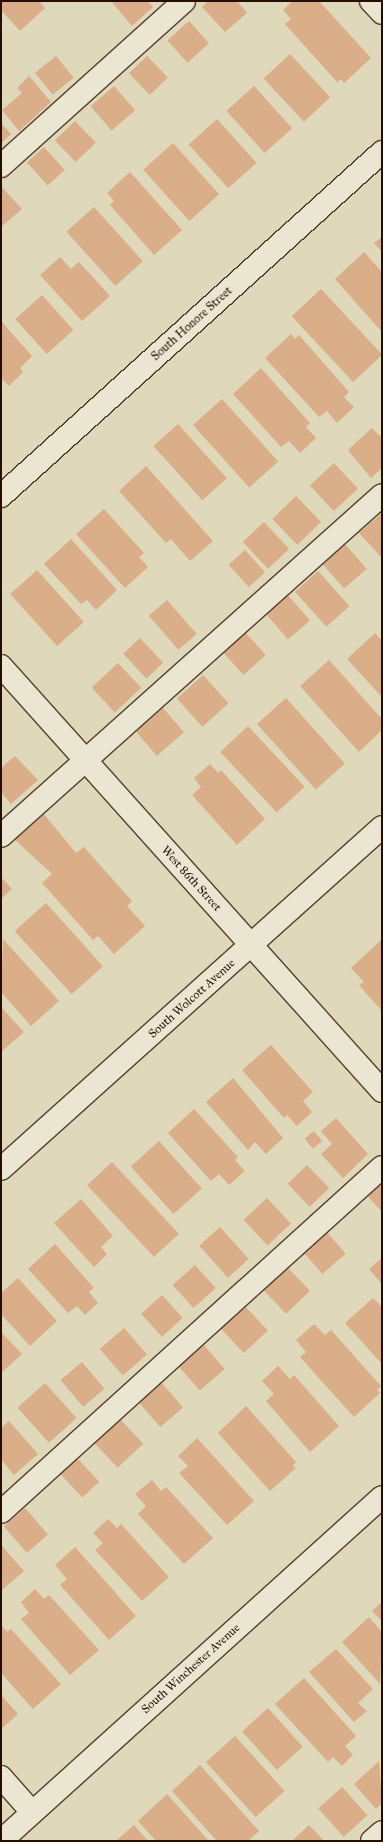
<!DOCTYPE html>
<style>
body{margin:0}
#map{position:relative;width:383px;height:1842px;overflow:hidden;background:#e0d8ba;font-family:"IM FELL Great Primer",serif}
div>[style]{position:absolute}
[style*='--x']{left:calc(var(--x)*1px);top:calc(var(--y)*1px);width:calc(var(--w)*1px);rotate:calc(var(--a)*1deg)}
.building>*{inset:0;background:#d9ae88;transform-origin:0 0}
.roads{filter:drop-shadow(1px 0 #56402e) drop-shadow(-1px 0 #56402e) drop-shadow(0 1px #56402e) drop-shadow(0 -1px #56402e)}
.minor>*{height:22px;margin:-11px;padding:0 11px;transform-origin:11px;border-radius:11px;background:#ebe6d2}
span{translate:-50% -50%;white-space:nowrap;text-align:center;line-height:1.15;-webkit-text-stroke:3px #ebe6d2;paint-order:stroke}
.street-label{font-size:12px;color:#280e00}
.frame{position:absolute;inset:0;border:2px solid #280e00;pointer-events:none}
</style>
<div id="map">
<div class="building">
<div style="clip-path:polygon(1px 1px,39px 1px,45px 8px,20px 31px,1px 10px)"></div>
<div style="clip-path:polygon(111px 1px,148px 1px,153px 7px,132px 26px)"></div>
<div style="clip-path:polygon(208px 1px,237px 1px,247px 13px,225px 32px,202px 7px)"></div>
<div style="clip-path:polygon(292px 1px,319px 1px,371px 58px,344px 83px,341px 79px,337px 82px,285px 24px,291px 19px,283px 10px)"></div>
<div style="left:189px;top:21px;width:30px;height:29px;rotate:48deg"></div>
<div style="left:290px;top:54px;width:59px;height:36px;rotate:47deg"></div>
<div style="left:56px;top:56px;width:28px;height:27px;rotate:51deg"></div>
<div style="left:147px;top:56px;width:30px;height:25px;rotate:46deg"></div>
<div style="clip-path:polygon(29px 76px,51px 102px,19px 131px,2px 110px,22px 93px,17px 88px)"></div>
<div style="left:114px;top:86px;width:32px;height:31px;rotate:49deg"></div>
<div style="left:254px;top:86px;width:57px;height:37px;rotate:48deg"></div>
<div style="left:217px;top:119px;width:59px;height:38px;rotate:48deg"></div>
<div style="left:75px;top:121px;width:30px;height:28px;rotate:46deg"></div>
<div style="clip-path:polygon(1px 123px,11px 134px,1px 143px)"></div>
<div style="left:173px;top:143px;width:69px;height:40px;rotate:48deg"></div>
<div style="left:44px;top:147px;width:31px;height:23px;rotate:48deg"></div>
<div style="clip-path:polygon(130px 172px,182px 230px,154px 255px,110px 205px,114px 201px,107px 193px)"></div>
<div style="clip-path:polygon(1px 186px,22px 209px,1px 227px)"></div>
<div style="left:94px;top:207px;width:73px;height:37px;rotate:48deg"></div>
<div style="clip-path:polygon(382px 237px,382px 252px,374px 243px)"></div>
<div style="clip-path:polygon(364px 252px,382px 272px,382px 332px,335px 279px)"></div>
<div style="clip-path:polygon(60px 257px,71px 269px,79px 262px,110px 296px,82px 321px,40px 275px)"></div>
<div style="left:321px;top:289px;width:90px;height:40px;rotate:47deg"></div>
<div style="left:42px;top:295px;width:47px;height:36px;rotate:48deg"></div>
<div style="clip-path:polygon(1px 321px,32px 356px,20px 368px,23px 372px,9px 386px,1px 378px)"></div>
<div style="clip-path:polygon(291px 334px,295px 339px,299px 335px,349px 392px,344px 397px,354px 407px,337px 423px,327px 411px,319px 417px,265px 358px)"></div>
<div style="clip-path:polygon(261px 368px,310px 423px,306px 427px,316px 438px,300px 453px,289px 441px,281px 447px,233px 394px)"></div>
<div style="left:222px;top:399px;width:84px;height:39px;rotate:48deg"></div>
<div style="left:178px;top:424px;width:73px;height:33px;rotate:48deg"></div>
<div style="clip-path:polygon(372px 428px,382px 438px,382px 468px,371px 478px,348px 450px)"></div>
<div style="left:334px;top:463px;width:35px;height:33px;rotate:47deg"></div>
<div style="clip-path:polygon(146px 466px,213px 541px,190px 561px,171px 539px,166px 543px,119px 491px)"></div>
<div style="left:296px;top:496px;width:36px;height:33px;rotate:46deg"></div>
<div style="clip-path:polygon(104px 509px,144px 553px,139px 557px,148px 567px,125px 588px,76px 534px)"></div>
<div style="clip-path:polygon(381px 514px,382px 515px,382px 558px,359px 533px)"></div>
<div style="left:264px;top:522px;width:37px;height:29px;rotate:47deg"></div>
<div style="clip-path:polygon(71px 539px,117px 590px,96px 610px,87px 600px,81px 604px,44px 564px)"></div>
<div style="left:345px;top:544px;width:33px;height:30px;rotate:49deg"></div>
<div style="left:245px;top:550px;width:30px;height:22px;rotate:48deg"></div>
<div style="left:37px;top:570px;width:70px;height:36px;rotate:48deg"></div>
<div style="left:318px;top:571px;width:47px;height:31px;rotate:48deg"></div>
<div style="left:287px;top:594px;width:35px;height:29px;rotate:49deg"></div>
<div style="left:167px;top:600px;width:45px;height:24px;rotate:49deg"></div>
<div style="left:245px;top:632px;width:31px;height:30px;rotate:48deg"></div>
<div style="clip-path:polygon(375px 633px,382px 641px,382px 697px,347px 659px)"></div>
<div style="left:140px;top:638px;width:34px;height:23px;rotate:47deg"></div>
<div style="clip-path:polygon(329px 660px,382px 719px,382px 730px,359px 752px,300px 686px)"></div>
<div style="left:118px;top:663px;width:34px;height:36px;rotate:47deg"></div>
<div style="left:203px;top:675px;width:38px;height:35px;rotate:48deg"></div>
<div style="left:286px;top:698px;width:88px;height:39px;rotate:48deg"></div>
<div style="left:163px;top:708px;width:32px;height:36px;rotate:49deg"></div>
<div style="left:248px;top:726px;width:83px;height:38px;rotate:47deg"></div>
<div style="clip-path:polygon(15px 756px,38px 780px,11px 804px,1px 792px,1px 768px)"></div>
<div style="clip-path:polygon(210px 764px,218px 773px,221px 770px,265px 819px,237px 845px,192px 795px,201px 787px,194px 778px)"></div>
<div style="clip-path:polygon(43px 813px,76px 853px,84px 847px,132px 901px,127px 906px,145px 926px,114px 954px,98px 936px,93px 940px,42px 883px,52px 874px,14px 839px)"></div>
<div style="clip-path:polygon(1px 877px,12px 889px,1px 899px)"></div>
<div style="left:46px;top:903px;width:85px;height:42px;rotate:48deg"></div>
<div style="clip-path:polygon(3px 939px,59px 1001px,31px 1026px,1px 992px)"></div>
<div style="clip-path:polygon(381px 940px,382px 942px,382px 1011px,359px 985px,364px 982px,351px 968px)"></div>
<div style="clip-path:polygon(1px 1007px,24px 1032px,1px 1052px)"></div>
<div style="clip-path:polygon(271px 1045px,313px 1092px,303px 1101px,312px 1112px,297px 1126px,287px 1115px,284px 1118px,242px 1070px)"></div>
<div style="clip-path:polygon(233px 1078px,283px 1138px,266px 1154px,255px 1142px,248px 1150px,206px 1102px)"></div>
<div style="clip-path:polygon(194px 1109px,238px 1157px,235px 1160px,245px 1171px,229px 1185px,219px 1174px,211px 1181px,168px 1133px)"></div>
<div style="clip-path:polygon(336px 1118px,368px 1154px,343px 1178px,321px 1154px,332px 1144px,321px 1131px)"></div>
<div style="left:314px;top:1131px;width:13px;height:12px;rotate:51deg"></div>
<div style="left:159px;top:1141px;width:64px;height:38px;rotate:48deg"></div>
<div style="left:112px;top:1162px;width:98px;height:34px;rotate:47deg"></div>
<div style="left:307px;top:1165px;width:32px;height:27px;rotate:46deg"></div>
<div style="clip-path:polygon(382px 1180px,382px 1212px,366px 1194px)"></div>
<div style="left:267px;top:1198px;width:35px;height:32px;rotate:47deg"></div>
<div style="clip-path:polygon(81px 1199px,113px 1236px,101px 1247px,107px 1254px,94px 1267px,54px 1223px)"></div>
<div style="left:220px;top:1227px;width:43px;height:28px;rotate:48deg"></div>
<div style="left:326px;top:1231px;width:30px;height:31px;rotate:49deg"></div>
<div style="clip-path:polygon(55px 1244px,94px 1288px,89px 1292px,98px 1303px,85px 1315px,77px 1306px,68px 1313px,28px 1269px)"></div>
<div style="clip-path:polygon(382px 1258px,382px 1284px,369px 1269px)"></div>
<div style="left:195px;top:1265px;width:31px;height:30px;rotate:48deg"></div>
<div style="left:287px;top:1267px;width:33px;height:33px;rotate:46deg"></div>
<div style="clip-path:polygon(18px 1278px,57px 1321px,30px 1346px,1px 1314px,1px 1293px)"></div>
<div style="left:162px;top:1295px;width:31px;height:28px;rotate:48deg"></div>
<div style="clip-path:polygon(373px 1298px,382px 1307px,382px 1364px,345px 1323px)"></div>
<div style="left:244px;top:1305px;width:35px;height:33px;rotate:47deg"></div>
<div style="clip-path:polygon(314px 1324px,325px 1335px,331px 1330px,381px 1386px,377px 1390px,380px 1393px,354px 1417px,300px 1357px,306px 1352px,296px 1340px)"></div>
<div style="left:124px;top:1328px;width:35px;height:32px;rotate:49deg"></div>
<div style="clip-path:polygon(1px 1332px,22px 1354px,1px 1373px)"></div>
<div style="left:203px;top:1344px;width:33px;height:33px;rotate:49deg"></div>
<div style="left:82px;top:1362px;width:35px;height:28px;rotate:50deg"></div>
<div style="clip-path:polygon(278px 1366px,290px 1379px,294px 1375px,339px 1426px,310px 1452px,266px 1401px,274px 1394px,262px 1381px)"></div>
<div style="left:160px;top:1381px;width:35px;height:30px;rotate:49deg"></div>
<div style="left:45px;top:1383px;width:47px;height:37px;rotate:48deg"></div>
<div style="clip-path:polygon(246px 1406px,296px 1462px,293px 1466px,296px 1468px,270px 1491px,218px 1433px)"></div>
<div style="left:120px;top:1419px;width:34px;height:35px;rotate:47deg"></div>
<div style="clip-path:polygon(9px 1421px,38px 1454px,14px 1475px,1px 1459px,1px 1428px)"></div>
<div style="clip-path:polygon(197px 1438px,254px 1501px,227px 1525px,179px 1473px,188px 1466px,178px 1456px)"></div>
<div style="left:76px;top:1457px;width:34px;height:23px;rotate:47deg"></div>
<div style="clip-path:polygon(152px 1480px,161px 1491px,166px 1487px,213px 1538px,184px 1564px,138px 1514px,146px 1506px,135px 1494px)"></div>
<div style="left:25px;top:1508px;width:35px;height:28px;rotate:49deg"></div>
<div style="clip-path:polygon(108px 1519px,117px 1528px,121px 1524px,169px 1577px,142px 1601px,95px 1550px,103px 1543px,93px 1533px)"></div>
<div style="clip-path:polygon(1px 1545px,24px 1571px,1px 1591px)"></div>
<div style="clip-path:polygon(75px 1547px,136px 1616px,109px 1640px,60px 1585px,67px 1579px,55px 1565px)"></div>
<div style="clip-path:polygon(35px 1589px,44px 1599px,49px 1595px,99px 1650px,70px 1675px,21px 1619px,29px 1613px,21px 1602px)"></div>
<div style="clip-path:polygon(382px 1602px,382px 1621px,372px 1611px)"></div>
<div style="clip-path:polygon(369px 1617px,382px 1632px,380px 1684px,342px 1642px)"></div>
<div style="clip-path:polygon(1px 1625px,7px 1632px,11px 1629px,61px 1684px,33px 1709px,1px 1673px)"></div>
<div style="clip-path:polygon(336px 1649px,373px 1689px,358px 1703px,367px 1711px,354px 1722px,309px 1672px)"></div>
<div style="clip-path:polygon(304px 1678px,356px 1736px,345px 1746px,353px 1755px,342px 1766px,333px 1757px,328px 1762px,275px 1704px)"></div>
<div style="clip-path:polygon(1px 1695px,18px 1714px,1px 1729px)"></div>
<div style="left:268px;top:1708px;width:52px;height:35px;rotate:48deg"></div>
<div style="left:235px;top:1736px;width:74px;height:39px;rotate:48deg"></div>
<div style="clip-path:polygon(379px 1761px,382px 1803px,376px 1809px,354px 1784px)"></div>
<div style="clip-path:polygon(200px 1765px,259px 1831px,248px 1841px,217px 1841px,172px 1791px)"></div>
<div style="left:342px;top:1787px;width:38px;height:32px;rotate:48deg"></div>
<div style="clip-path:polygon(167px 1794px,209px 1841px,156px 1841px,138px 1821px)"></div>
<div style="clip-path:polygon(134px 1825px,148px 1841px,116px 1841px)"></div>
<div style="clip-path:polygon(309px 1825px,324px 1841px,292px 1841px)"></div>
</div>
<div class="roads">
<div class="minor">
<div style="--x:371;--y:1;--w:16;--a:47"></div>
<div style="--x:1;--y:166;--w:246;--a:-42"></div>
<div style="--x:1;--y:496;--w:513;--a:-42.08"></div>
<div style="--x:1;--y:666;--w:571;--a:48.12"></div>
<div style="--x:1;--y:836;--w:511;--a:-41.83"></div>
<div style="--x:1;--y:1169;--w:512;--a:-41.91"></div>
<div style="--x:1;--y:1512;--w:514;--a:-42.16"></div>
<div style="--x:1;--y:1777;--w:47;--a:48.5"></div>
<div style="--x:1;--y:1841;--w:513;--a:-42.08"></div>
<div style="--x:372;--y:1841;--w:13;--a:-42"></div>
</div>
</div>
<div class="street-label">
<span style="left:192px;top:324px;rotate:-42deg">South Honore Street</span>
<span style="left:191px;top:879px;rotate:48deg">West 86th Street</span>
<span style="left:192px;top:999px;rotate:-42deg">South Wolcott Avenue</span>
<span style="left:191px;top:1669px;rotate:-42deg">South Winchester Avenue</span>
</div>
<div class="frame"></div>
</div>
